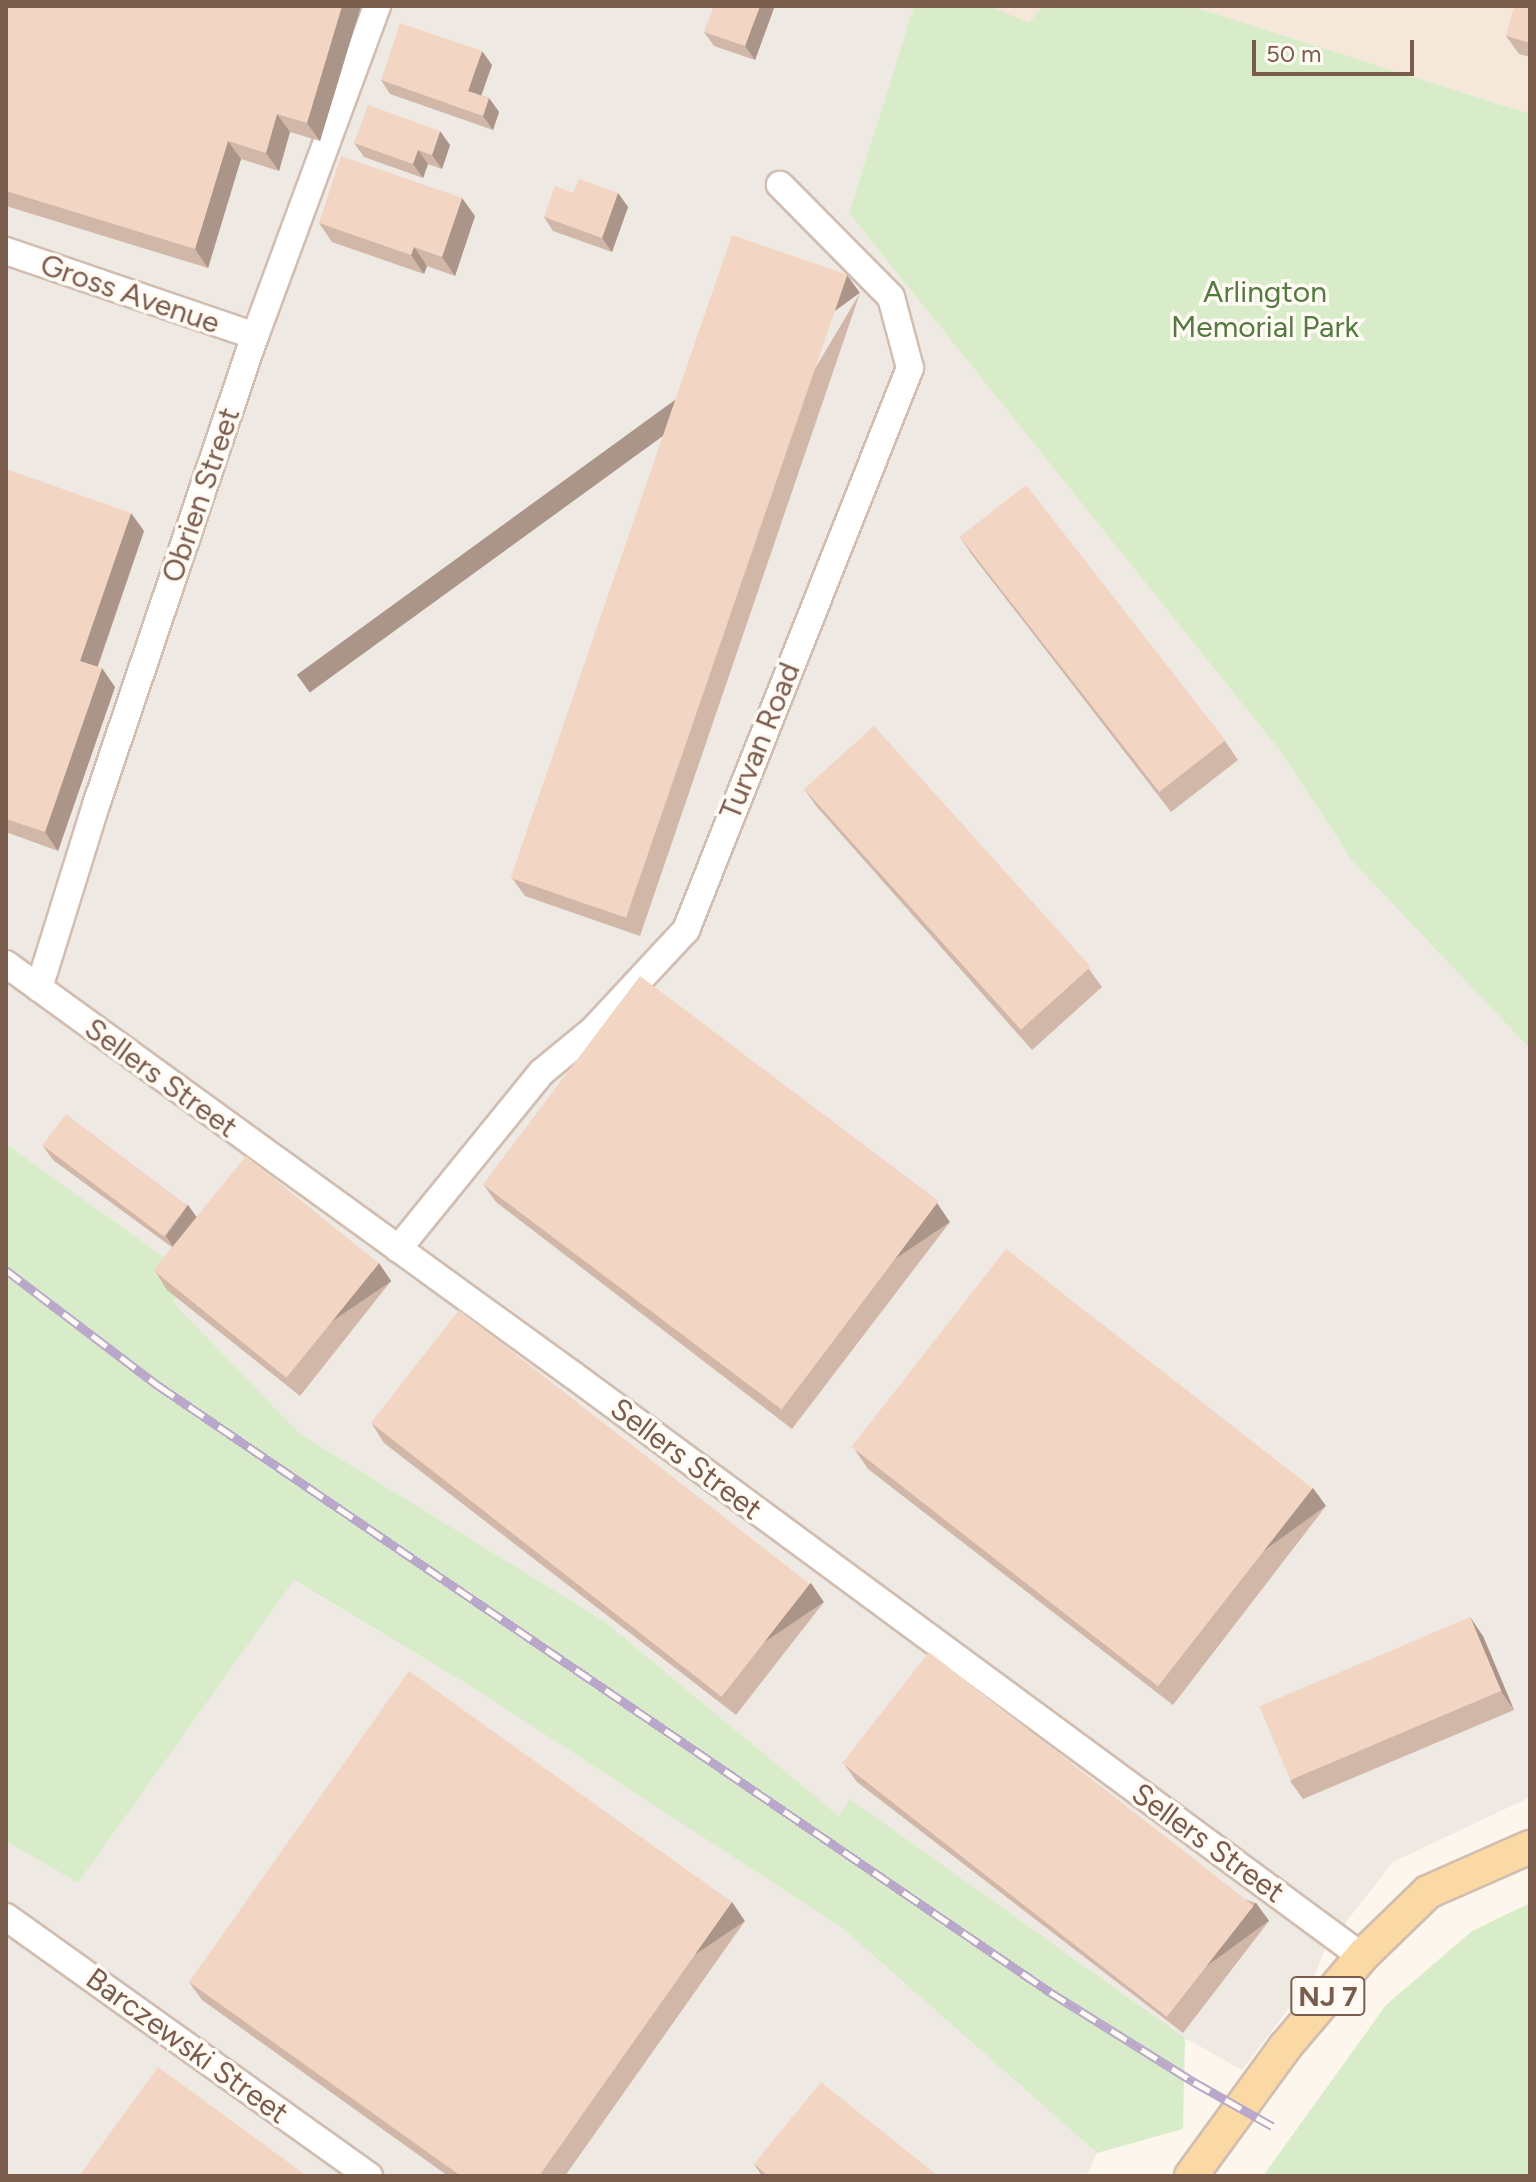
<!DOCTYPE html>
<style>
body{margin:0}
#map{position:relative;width:1536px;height:2182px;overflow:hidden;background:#fdf6ec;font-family:Figtree,sans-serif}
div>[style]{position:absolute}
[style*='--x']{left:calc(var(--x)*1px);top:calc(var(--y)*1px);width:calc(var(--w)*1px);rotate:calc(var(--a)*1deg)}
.residential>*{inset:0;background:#f5e8da}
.industrial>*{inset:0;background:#efe9e4}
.green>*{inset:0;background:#d8ecc9}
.roads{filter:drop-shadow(2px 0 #d1beb0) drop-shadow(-2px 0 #d1beb0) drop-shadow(0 2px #d1beb0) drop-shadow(0 -2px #d1beb0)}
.minor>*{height:26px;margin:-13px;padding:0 13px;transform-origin:13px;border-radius:13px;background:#fff}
.major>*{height:32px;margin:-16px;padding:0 16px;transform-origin:16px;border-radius:16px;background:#fbd9a5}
.rail>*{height:9px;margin-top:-4.5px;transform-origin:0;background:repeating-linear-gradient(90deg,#fffaf3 0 18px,#b9a8c9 0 36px);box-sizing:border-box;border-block:2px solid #b9a8c9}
.wall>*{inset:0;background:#d1b7a8}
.shaded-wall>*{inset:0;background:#aa9588;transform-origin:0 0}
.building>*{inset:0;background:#f3d5c3;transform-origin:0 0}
span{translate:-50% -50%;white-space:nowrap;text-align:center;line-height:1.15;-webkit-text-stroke:7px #fffaf3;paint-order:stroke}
.shield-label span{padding:2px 6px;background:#fffaf3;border:2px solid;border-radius:6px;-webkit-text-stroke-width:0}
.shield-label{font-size:28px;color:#7a5c4d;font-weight:700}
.park-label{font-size:30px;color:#537a41}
.street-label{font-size:30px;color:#7a5c4d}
.frame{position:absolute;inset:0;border:8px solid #7a5c4d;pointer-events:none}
.scale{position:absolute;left:1252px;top:40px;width:162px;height:36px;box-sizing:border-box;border:4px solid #7a5c4d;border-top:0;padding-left:10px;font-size:24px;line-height:28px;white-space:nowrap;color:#7a5c4d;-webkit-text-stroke:6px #fffaf3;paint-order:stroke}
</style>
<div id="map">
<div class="residential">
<div style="clip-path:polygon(990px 6px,1043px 6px,1029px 24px)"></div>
<div style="clip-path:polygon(1191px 6px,1530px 6px,1530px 114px)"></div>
</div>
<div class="industrial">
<div style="clip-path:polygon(6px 6px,914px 6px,849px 213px,1281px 752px,1353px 862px,1530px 1049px,1530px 1797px,1393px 1862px,1325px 1949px,1315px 1974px,1242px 2070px,1185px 2038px,851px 1800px,839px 1816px,604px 1621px,300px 1434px,173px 1302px,189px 1276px,6px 1144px)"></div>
<div style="clip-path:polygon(293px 1580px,475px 1689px,841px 1927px,1097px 2153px,1086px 2176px,6px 2176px,6px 1841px,78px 1883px)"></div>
</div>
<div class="green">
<div style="clip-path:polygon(914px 6px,990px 6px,1029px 23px,1043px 6px,1191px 6px,1530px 114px,1530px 1049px,1353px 862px,1281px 752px,849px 213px)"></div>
<div style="clip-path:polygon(6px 1144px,190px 1276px,173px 1302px,300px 1434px,604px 1621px,839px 1816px,850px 1799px,1185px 2038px,1183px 2129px,1097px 2153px,841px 1927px,475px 1689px,294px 1580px,78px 1883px,6px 1841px)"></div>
<div style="clip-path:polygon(1530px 1903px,1530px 2176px,1263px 2176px,1386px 2005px,1472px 1931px)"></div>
</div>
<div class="roads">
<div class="minor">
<div style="--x:6;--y:251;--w:263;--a:18.8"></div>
<div style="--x:6;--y:964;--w:700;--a:35.94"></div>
<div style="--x:573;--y:1375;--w:978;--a:36.39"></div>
<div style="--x:1360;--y:1955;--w:4;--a:-14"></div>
<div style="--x:39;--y:988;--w:195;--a:-72.7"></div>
<div style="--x:97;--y:802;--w:492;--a:-71.3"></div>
<div style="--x:255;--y:336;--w:352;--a:-69.7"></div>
<div style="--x:398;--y:1249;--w:228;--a:-50.9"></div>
<div style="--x:542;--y:1072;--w:66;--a:-39.5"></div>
<div style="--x:593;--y:1030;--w:137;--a:-47.1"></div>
<div style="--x:686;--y:930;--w:605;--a:-68.27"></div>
<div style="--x:910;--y:368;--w:73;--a:-105"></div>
<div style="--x:891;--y:297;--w:158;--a:-134.7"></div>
<div style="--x:6;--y:1917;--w:446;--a:35.5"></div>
</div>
<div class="major">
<div style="--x:1191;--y:2176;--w:160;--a:-53.9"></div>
<div style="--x:1285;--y:2047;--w:122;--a:-49.7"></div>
<div style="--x:1364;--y:1954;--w:89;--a:-44.1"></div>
<div style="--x:1428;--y:1892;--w:111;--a:-23.8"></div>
</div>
</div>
<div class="rail">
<div style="--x:6;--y:1270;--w:192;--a:37.2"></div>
<div style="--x:159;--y:1386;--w:1078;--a:34.22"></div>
<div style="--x:1050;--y:1992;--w:170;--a:32"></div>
<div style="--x:1194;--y:2082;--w:90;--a:29.4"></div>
</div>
<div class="wall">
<div style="clip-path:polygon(6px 6px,361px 6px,320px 141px,290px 132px,279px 171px,241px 159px,208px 268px,6px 206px)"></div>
<div style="clip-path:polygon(1530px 6px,1530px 57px,1519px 54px,1506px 36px)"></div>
<div style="clip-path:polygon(774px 8px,755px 60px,714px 46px,704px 32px)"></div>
<div style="clip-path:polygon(492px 65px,481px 95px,489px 98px,499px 112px,493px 130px,390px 94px,381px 80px)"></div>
<div style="clip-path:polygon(354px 143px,450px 145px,442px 169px,428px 164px,423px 178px,364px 157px)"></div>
<div style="clip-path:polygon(573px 193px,618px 193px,628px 207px,612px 252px,553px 231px,544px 217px)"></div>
<div style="clip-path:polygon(475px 216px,455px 276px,427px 266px,424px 274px,332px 242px,319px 223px)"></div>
<div style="clip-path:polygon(860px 293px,640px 936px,525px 896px,512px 878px)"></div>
<div style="clip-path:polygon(6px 469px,144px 531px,98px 667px,115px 687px,58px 851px,6px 832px)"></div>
<div style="clip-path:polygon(960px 537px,1225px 741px,1238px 760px,1171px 812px,972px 555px)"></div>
<div style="clip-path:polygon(804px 789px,1089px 969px,1102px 987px,1032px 1050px,817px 807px)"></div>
<div style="clip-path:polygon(43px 1146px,188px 1205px,197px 1218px,391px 1281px,300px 1396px,167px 1290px,155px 1271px,173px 1248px,53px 1160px)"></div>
<div style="clip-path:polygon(483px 1184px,950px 1222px,792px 1429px,496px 1202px)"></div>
<div style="clip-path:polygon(372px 1424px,824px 1602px,736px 1715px,384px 1443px)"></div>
<div style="clip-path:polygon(855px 1450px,1326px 1506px,1173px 1705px,868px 1469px)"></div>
<div style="clip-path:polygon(1483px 1636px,1514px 1710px,1303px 1799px,1290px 1781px)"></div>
<div style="clip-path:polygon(844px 1764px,1256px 1903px,1269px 1921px,1183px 2033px,857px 1782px)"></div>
<div style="clip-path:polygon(745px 1921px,565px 2176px,448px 2176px,202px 2000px,189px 1982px)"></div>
<div style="clip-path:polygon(754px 2164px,938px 2176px,762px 2176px)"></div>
</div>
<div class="shaded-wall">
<div style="clip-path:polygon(342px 6px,361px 6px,320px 141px,307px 123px)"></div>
<div style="clip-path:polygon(760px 6px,773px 6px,774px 8px,755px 60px,745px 46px)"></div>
<div style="clip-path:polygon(482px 51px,492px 65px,478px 105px,468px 91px)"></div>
<div style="clip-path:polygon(489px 98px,499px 112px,493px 130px,483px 116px)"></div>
<div style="clip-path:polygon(277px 114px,290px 132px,279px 171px,266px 153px)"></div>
<div style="clip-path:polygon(440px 131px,450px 145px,442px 169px,432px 155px)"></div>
<div style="clip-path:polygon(228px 141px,241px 159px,208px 268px,195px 249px)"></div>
<div style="clip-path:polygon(418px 150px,428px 164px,423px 178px,413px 164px)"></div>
<div style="clip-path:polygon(618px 193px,628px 207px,612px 252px,602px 238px)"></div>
<div style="clip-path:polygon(462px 198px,475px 216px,455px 276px,442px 257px)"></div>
<div style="clip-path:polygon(414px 247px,427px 266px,424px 274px,411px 255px)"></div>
<div style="left:847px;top:275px;width:22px;height:680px;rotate:54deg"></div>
<div style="clip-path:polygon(131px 513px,144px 531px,93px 679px,80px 661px)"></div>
<div style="clip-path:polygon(102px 668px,115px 687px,58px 851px,45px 832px)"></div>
<div style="left:937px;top:1203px;width:23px;height:261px;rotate:56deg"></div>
<div style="clip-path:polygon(188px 1205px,198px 1219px,175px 1250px,166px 1236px)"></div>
<div style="left:379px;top:1263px;width:22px;height:147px;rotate:56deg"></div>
<div style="left:1313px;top:1488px;width:22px;height:250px;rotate:54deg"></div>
<div style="left:811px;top:1583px;width:23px;height:144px;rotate:56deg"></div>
<div style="clip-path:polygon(1470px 1617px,1483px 1636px,1514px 1710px,1501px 1691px)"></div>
<div style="left:732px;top:1902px;width:23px;height:335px;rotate:56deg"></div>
<div style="left:1256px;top:1903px;width:22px;height:141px;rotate:54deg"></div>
</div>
<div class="building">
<div style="clip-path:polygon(6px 6px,342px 6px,307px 123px,277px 114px,266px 153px,228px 141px,195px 249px,6px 191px)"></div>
<div style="clip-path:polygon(714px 6px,760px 6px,745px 46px,704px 32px)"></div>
<div style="clip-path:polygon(1514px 6px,1530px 6px,1530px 43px,1506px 36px)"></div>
<div style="clip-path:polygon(400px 23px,482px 51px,468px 91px,489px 98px,483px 116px,381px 80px)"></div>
<div style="clip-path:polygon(368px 105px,440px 131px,432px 155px,418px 150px,413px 164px,354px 143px)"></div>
<div style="clip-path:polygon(341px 156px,462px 198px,442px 257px,414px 247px,411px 255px,319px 223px)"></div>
<div style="clip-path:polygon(579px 179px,618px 193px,602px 238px,544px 217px,555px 186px,573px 193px)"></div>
<div style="left:732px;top:235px;width:122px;height:680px;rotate:19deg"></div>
<div style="clip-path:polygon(6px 469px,131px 513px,80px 661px,102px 668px,45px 832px,6px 819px)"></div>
<div style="left:1026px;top:485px;width:324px;height:84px;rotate:52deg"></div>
<div style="left:874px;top:726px;width:324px;height:94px;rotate:48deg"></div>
<div style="left:640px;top:976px;width:374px;height:261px;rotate:37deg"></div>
<div style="left:66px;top:1114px;width:152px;height:39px;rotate:37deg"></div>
<div style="left:246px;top:1156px;width:171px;height:147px;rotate:39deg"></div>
<div style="left:1006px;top:1249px;width:389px;height:251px;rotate:38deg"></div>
<div style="left:459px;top:1310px;width:445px;height:143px;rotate:38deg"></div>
<div style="left:1470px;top:1617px;width:80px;height:229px;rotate:67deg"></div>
<div style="left:929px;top:1652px;width:412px;height:141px;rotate:38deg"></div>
<div style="clip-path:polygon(409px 1671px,732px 1902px,539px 2176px,461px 2176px,189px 1982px)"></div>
<div style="clip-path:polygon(158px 2067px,307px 2176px,79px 2176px)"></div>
<div style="clip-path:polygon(821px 2082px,938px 2176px,768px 2176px,754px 2164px)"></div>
</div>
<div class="shield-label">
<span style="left:1328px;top:1996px">NJ 7</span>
</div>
<div class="park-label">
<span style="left:1265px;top:309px">Arlington<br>Memorial Park</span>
</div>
<div class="street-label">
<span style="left:130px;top:294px;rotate:19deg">Gross Avenue</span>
<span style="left:201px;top:495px;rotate:-71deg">Obrien Street</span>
<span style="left:760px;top:741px;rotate:-68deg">Turvan Road</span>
<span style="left:161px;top:1078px;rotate:36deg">Sellers Street</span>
<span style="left:686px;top:1459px;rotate:37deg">Sellers Street</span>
<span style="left:1208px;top:1843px;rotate:36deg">Sellers Street</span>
<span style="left:187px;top:2046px;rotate:36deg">Barczewski Street</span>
</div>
<div class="frame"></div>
<div class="scale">50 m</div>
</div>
